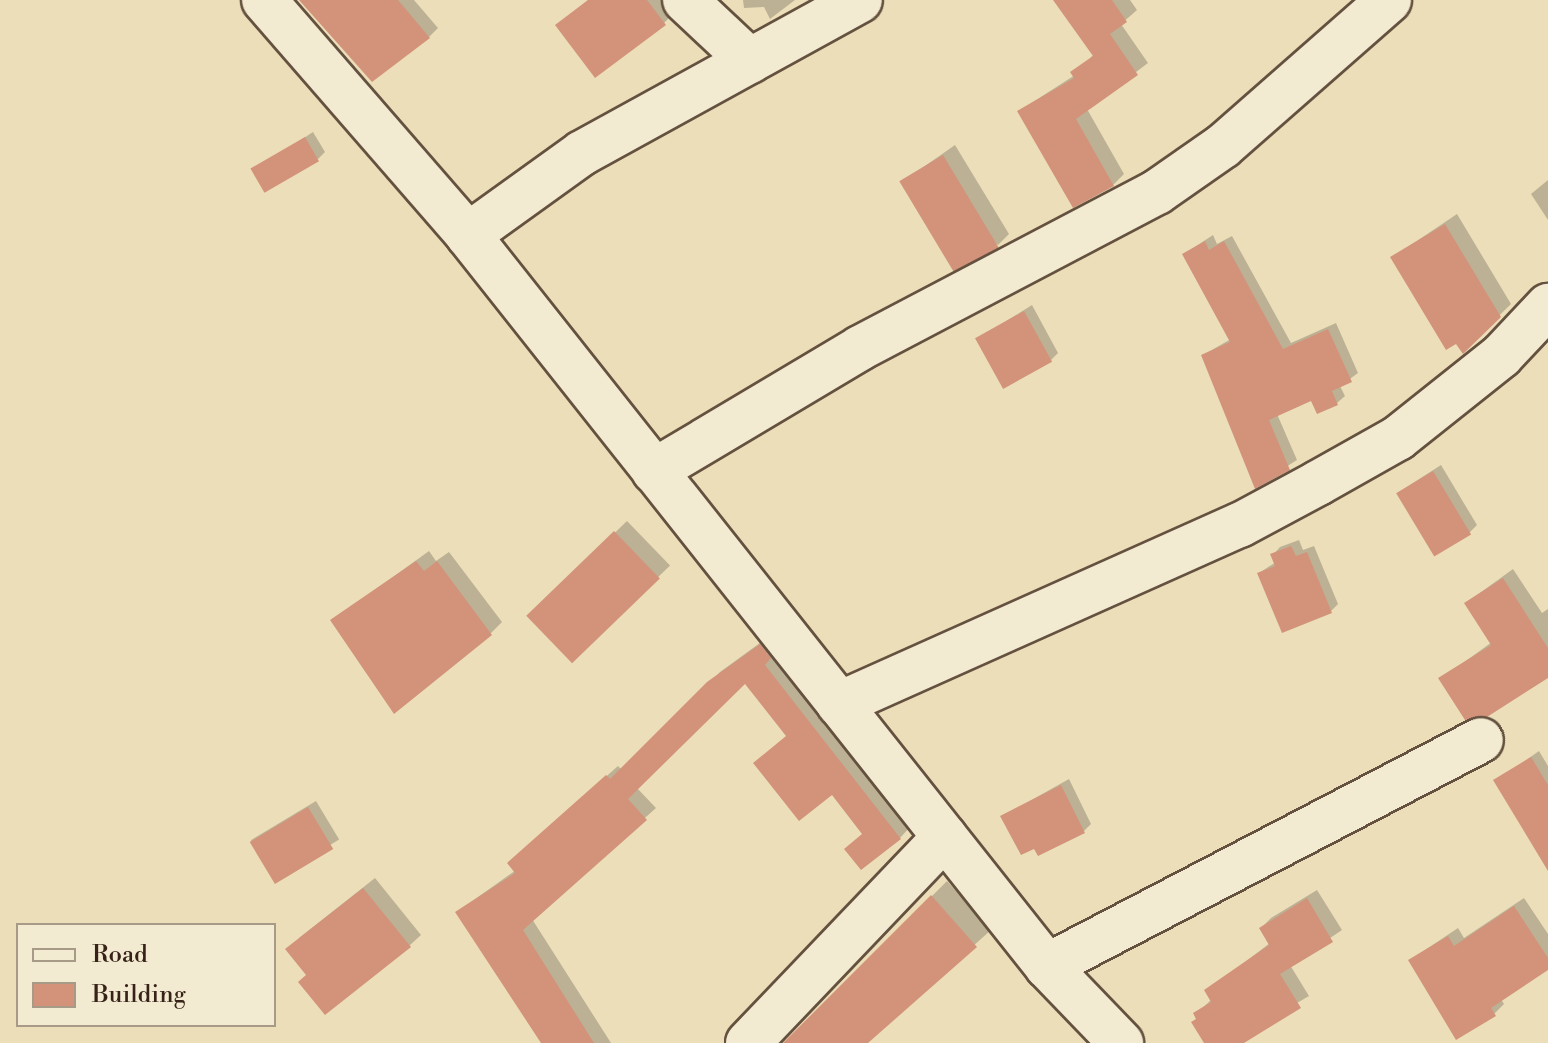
<!DOCTYPE html>
<style>
body{margin:0}
#map{position:relative;width:1548px;height:1043px;overflow:hidden;background:#ecdeb9;font-family:"Libre Bodoni",serif}
div>[style]{position:absolute}
[style*='--x']{left:calc(var(--x)*1px);top:calc(var(--y)*1px);width:calc(var(--w)*1px);rotate:calc(var(--a)*1deg)}
.shadow>*{inset:0;background:#0003;transform-origin:0 0}
.building>*{inset:0;background:#d3937a;transform-origin:0 0}
.roads{filter:drop-shadow(2px 0 #64513f) drop-shadow(-2px 0 #64513f) drop-shadow(0 2px #64513f) drop-shadow(0 -2px #64513f)}
.minor>*{height:44px;margin:-22px;padding:0 22px;transform-origin:22px;border-radius:22px;background:#f3ead2}
span{translate:-50% -50%;white-space:nowrap;text-align:center;line-height:1.15;-webkit-text-stroke:6px #f3ead2;paint-order:stroke}
.legend{position:absolute;left:16px;top:923px;width:260px;height:104px;box-sizing:border-box;background:#f3ead2;border:2px solid #a79a87;margin:0;padding:10px 14px;list-style:none;font-size:24px;color:#362216}
.legend li{display:flex;align-items:center;gap:16px;height:40px}
.legend b{width:40px;border:2px solid #a79a87}
</style>
<div id="map">
<div class="shadow">
<div style="clip-path:polygon(302px 0,414px 0,438px 28px,429px 37px)"></div>
<div style="clip-path:polygon(588px 0,667px 0,675px 12px,664px 23px,558px 25px)"></div>
<div style="clip-path:polygon(743px 0,795px 0,770px 19px,764px 7px,744px 8px)"></div>
<div style="clip-path:polygon(1055px 0,1130px 0,1137px 10px,1121px 24px,1148px 63px,1087px 109px,1124px 174px,1113px 185px,1019px 111px,1075px 75px,1094px 54px)"></div>
<div style="clip-path:polygon(313px 132px,325px 152px,318px 159px,253px 171px)"></div>
<div style="clip-path:polygon(955px 145px,1009px 234px,998px 245px,902px 182px)"></div>
<div style="clip-path:polygon(1548px 180px,1548px 220px,1531px 194px)"></div>
<div style="clip-path:polygon(1457px 214px,1511px 304px,1463px 351px,1393px 257px)"></div>
<div style="clip-path:polygon(1213px 235px,1217px 244px,1232px 236px,1291px 343px,1336px 323px,1358px 373px,1340px 386px,1345px 396px,1337px 403px,1312px 399px,1277px 414px,1297px 460px,1256px 486px,1203px 355px,1231px 339px,1184px 254px)"></div>
<div style="clip-path:polygon(1032px 305px,1058px 353px,1051px 360px,977px 339px)"></div>
<div style="clip-path:polygon(1441px 465px,1477px 525px,1469px 533px,1399px 492px)"></div>
<div style="left:627px;top:521px;width:62px;height:136px;rotate:46deg"></div>
<div style="clip-path:polygon(1299px 540px,1303px 550px,1314px 546px,1338px 604px,1331px 611px,1259px 573px,1276px 562px,1273px 555px,1280px 547px)"></div>
<div style="clip-path:polygon(429px 551px,436px 561px,449px 552px,502px 622px,490px 634px,332px 621px)"></div>
<div style="clip-path:polygon(1513px 569px,1542px 613px,1548px 609px,1548px 675px,1441px 679px,1492px 642px,1466px 603px)"></div>
<div style="clip-path:polygon(771px 635px,910px 827px,900px 838px,846px 849px,864px 833px,746px 681px,637px 788px,656px 808px,532px 919px,611px 1043px,542px 1043px,457px 912px,516px 870px,520px 853px,618px 766px,622px 770px,720px 672px)"></div>
<div style="clip-path:polygon(1539px 751px,1548px 766px,1548px 849px,1496px 781px)"></div>
<div style="clip-path:polygon(1069px 779px,1091px 824px,1084px 831px,1003px 816px)"></div>
<div style="left:316px;top:801px;width:45px;height:76px;rotate:59deg"></div>
<div style="clip-path:polygon(375px 878px,421px 935px,409px 946px,308px 974px,299px 938px)"></div>
<div style="clip-path:polygon(947px 881px,991px 930px,865px 1043px,786px 1043px)"></div>
<div style="clip-path:polygon(1317px 890px,1342px 930px,1290px 965px,1309px 996px,1228px 1043px,1207px 1043px,1196px 1014px,1212px 999px,1207px 991px,1270px 943px,1261px 928px,1271px 918px)"></div>
<div style="clip-path:polygon(1524px 898px,1548px 934px,1548px 967px,1501px 999px,1504px 1004px,1494px 1014px,1410px 960px,1458px 928px,1464px 938px)"></div>
</div>
<div class="building">
<div style="clip-path:polygon(299px 0,398px 0,430px 38px,372px 82px)"></div>
<div style="clip-path:polygon(588px 0,647px 0,666px 25px,595px 78px,555px 25px)"></div>
<div style="clip-path:polygon(1053px 0,1112px 0,1127px 22px,1110px 34px,1138px 75px,1076px 119px,1114px 186px,1073px 208px,1017px 111px,1074px 78px,1070px 72px,1093px 56px)"></div>
<div style="left:305px;top:137px;width:28px;height:63px;rotate:60deg"></div>
<div style="left:943px;top:155px;width:108px;height:51px;rotate:59deg"></div>
<div style="clip-path:polygon(1445px 224px,1501px 317px,1463px 354px,1456px 344px,1446px 350px,1390px 257px)"></div>
<div style="clip-path:polygon(1205px 241px,1209px 250px,1224px 241px,1283px 349px,1328px 329px,1352px 382px,1332px 391px,1338px 405px,1317px 414px,1311px 401px,1269px 420px,1290px 470px,1255px 489px,1201px 355px,1230px 342px,1182px 254px)"></div>
<div style="left:1024px;top:311px;width:58px;height:56px;rotate:61deg"></div>
<div style="left:1433px;top:471px;width:74px;height:43px;rotate:59deg"></div>
<div style="left:614px;top:531px;width:66px;height:122px;rotate:46deg"></div>
<div style="clip-path:polygon(1291px 546px,1296px 556px,1307px 552px,1332px 613px,1282px 633px,1257px 573px,1275px 566px,1270px 554px)"></div>
<div style="clip-path:polygon(416px 561px,424px 571px,437px 561px,492px 635px,394px 714px,330px 620px)"></div>
<div style="clip-path:polygon(1503px 578px,1548px 648px,1548px 678px,1487px 717px,1465px 720px,1438px 678px,1491px 645px,1464px 603px)"></div>
<div style="clip-path:polygon(760px 644px,771px 658px,765px 665px,901px 839px,861px 870px,844px 849px,862px 834px,832px 795px,799px 821px,753px 763px,786px 736px,745px 684px,628px 799px,647px 820px,523px 930px,594px 1043px,541px 1043px,455px 912px,515px 873px,507px 863px,606px 775px,610px 779px,707px 682px)"></div>
<div style="clip-path:polygon(1531px 757px,1548px 785px,1548px 871px,1493px 780px)"></div>
<div style="clip-path:polygon(1061px 785px,1085px 833px,1038px 856px,1034px 849px,1021px 855px,1000px 816px)"></div>
<div style="left:308px;top:807px;width:49px;height:68px;rotate:59deg"></div>
<div style="clip-path:polygon(363px 888px,411px 947px,325px 1015px,298px 982px,306px 975px,285px 949px)"></div>
<div style="clip-path:polygon(931px 895px,977px 947px,868px 1043px,783px 1043px)"></div>
<div style="clip-path:polygon(1307px 898px,1333px 942px,1280px 974px,1301px 1008px,1244px 1043px,1204px 1043px,1191px 1022px,1196px 1019px,1193px 1013px,1211px 1002px,1204px 990px,1269px 945px,1259px 928px)"></div>
<div style="clip-path:polygon(1514px 906px,1548px 958px,1548px 970px,1491px 1008px,1496px 1016px,1456px 1040px,1408px 960px,1448px 936px,1454px 946px)"></div>
</div>
<div class="roads">
<div class="minor">
<div style="--x:264;--y:0;--w:311;--a:49"></div>
<div style="--x:468;--y:235;--w:933;--a:51.62"></div>
<div style="--x:1047;--y:966;--w:107;--a:46.1"></div>
<div style="--x:685;--y:0;--w:89;--a:43.2"></div>
<div style="--x:468;--y:235;--w:140;--a:-35.7"></div>
<div style="--x:582;--y:153;--w:317;--a:-28.8"></div>
<div style="--x:654;--y:471;--w:240;--a:-30.8"></div>
<div style="--x:860;--y:348;--w:335;--a:-27.7"></div>
<div style="--x:1157;--y:192;--w:80;--a:-34.9"></div>
<div style="--x:1223;--y:146;--w:221;--a:-41.3"></div>
<div style="--x:839;--y:704;--w:439;--a:-24.1"></div>
<div style="--x:1240;--y:525;--w:89;--a:-28.3"></div>
<div style="--x:1318;--y:483;--w:92;--a:-29.4"></div>
<div style="--x:1398;--y:438;--w:132;--a:-38.5"></div>
<div style="--x:1501;--y:356;--w:69;--a:-46.8"></div>
<div style="--x:1047;--y:966;--w:489;--a:-27.5"></div>
<div style="--x:748;--y:1043;--w:285;--a:-46.3"></div>
</div>
</div>
<ul class="legend">
<li><b style="height:10px;background:#f3ead2"></b>Road</li>
<li><b style="height:22px;background:#d3937a"></b>Building</li>
</ul>
</div>
